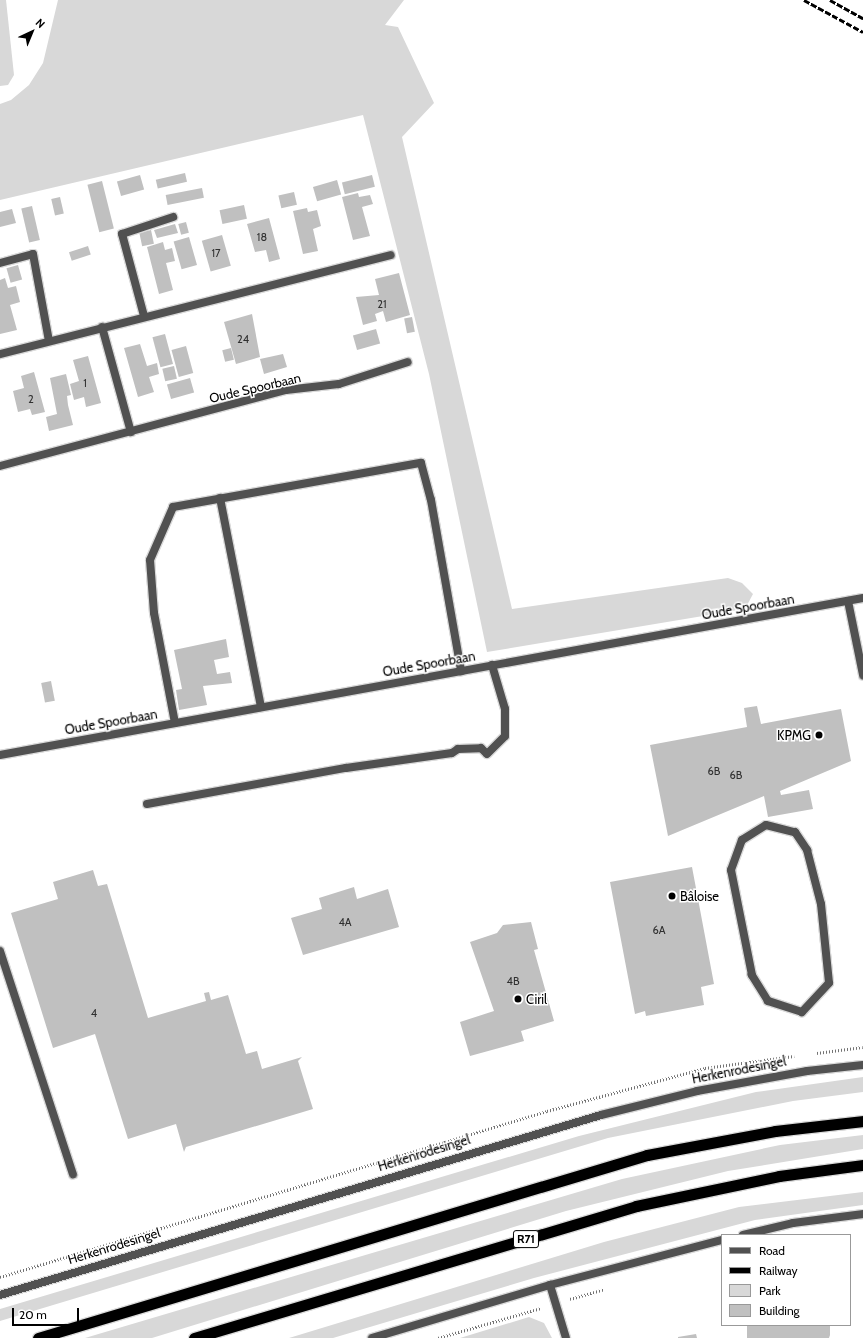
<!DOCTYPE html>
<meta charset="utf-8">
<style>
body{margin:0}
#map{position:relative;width:863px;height:1338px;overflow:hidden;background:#fff;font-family:Cabin,sans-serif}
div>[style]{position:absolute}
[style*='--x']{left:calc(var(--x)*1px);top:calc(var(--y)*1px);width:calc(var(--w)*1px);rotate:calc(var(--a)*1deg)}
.green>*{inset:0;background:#d8d8d8}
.building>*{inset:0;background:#c0c0c0;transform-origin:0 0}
.path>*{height:2.5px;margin-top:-1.25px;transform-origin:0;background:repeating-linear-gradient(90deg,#737373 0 1px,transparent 0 3px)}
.roads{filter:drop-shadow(1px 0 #dbdbdb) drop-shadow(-1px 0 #dbdbdb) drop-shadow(0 1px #dbdbdb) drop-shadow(0 -1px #dbdbdb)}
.service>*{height:8px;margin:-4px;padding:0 4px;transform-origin:4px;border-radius:4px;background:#515151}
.minor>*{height:8px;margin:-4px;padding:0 4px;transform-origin:4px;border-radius:4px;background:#515151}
.tertiary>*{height:8px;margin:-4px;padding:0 4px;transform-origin:4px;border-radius:4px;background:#515151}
.trunk>*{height:11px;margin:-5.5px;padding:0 5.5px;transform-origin:5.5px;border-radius:5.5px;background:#000}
.rail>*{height:3px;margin-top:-1.5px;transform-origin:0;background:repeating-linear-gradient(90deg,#000 0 6px,transparent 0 8px)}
.dots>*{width:11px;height:11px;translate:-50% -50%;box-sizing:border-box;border:2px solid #fff;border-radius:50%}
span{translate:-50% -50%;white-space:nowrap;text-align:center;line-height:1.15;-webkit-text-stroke:3px #fff;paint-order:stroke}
.number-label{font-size:11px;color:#303030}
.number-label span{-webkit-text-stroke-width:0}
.shield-label span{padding:1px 3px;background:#fff;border:1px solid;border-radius:3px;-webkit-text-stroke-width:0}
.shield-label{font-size:12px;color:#000;font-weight:700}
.street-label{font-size:13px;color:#000}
.poi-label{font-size:13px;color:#000}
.right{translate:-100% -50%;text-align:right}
.left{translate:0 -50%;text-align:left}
.legend{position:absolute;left:721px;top:1234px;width:130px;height:92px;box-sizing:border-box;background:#fff;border:1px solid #999;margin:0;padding:5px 7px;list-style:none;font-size:12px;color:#000}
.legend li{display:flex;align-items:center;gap:8px;height:20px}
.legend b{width:20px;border:1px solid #999}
.north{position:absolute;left:12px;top:12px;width:40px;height:40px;-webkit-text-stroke:3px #fff;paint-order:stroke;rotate:44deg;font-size:11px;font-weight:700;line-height:16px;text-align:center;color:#000}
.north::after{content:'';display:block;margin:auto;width:14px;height:18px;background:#000;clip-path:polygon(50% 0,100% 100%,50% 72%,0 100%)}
.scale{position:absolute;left:12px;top:1308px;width:67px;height:18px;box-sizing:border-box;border:2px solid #000;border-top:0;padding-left:5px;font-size:12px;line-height:14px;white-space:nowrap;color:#000;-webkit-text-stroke:3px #fff;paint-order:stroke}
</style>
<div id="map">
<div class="green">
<div style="clip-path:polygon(0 0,6px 0,14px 75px,8px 85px,0 86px)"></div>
<div style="clip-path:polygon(58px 0,404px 0,385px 25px,398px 27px,434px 103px,402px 137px,512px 609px,728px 578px,742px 583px,753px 594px,745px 609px,487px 652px,429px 374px,363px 115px,0 200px,0 104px,11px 100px,29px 85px,43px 63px)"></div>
<div style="clip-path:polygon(863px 1077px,863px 1092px,793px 1101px,608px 1138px,0 1321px,0 1309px,579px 1136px,756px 1092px)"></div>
<div style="clip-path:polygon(863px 1135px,863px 1149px,728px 1171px,566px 1211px,152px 1338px,85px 1338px,622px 1179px,780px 1145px)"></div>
<div style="clip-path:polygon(863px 1192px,863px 1205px,755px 1220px,534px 1278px,333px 1338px,289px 1338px,604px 1242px,739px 1207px)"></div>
<div style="clip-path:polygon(529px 1317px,544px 1323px,552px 1338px,460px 1338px)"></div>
</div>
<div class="building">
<div style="left:185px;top:173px;width:9px;height:30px;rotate:77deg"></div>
<div style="left:140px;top:175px;width:15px;height:24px;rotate:74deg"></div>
<div style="left:372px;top:175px;width:12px;height:31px;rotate:76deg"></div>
<div style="left:337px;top:180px;width:15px;height:25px;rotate:74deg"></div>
<div style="left:102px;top:181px;width:49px;height:15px;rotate:76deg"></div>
<div style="left:202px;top:188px;width:10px;height:37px;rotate:79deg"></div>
<div style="left:294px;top:192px;width:13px;height:16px;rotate:77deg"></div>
<div style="clip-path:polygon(358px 193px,359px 197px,370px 195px,373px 204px,362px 207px,370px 236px,353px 240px,342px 197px)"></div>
<div style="left:60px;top:197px;width:17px;height:9px;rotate:77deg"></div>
<div style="left:244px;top:205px;width:14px;height:25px;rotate:78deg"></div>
<div style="left:32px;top:206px;width:35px;height:11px;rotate:77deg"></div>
<div style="clip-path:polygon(307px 208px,308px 212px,317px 210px,321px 226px,313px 229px,318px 251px,303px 254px,293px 211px)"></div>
<div style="clip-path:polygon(12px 209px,16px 223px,0 227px,0 212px)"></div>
<div style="clip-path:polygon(269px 218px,280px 259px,269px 262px,266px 250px,255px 252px,247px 224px)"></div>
<div style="left:186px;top:222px;width:11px;height:8px;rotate:75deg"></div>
<div style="clip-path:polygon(175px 224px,178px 233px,157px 238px,154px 230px)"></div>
<div style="left:151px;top:230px;width:14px;height:12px;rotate:78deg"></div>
<div style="left:222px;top:235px;width:32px;height:21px;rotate:74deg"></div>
<div style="left:189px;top:237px;width:29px;height:16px;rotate:74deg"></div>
<div style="clip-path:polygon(163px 242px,165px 250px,172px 248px,175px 261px,166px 263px,173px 290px,159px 294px,147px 247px)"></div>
<div style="left:88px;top:246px;width:9px;height:20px;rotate:72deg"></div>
<div style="left:18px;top:265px;width:15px;height:12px;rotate:74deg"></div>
<div style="clip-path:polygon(399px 273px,410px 315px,386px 322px,383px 311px,375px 314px,377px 321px,363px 325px,356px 297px,379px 295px,375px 279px)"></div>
<div style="clip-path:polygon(5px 278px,8px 288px,16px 286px,20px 302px,10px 305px,17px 330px,0 334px,0 280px)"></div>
<div style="clip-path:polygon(252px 314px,260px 357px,236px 364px,224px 322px)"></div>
<div style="left:412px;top:317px;width:15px;height:8px;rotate:79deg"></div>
<div style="left:376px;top:329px;width:15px;height:24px;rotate:74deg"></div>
<div style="left:165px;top:334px;width:31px;height:13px;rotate:75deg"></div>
<div style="clip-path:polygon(140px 344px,147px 366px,157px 363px,159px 374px,149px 377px,154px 392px,138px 397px,124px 348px)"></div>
<div style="left:186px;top:346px;width:28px;height:15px;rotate:75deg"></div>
<div style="left:231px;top:348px;width:12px;height:9px;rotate:76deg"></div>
<div style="clip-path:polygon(283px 354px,287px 367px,264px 374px,260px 359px)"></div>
<div style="clip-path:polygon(88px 356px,101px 403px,86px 407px,84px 397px,74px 400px,70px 384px,79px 381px,73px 360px)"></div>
<div style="left:174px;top:366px;width:13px;height:12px;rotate:77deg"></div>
<div style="clip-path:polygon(34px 372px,45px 412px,32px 415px,30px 409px,18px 412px,13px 391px,24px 388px,21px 376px)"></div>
<div style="clip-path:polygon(66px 374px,71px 395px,67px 396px,68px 405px,73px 425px,49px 431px,46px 417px,57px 414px,50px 378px)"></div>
<div style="left:190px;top:378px;width:15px;height:24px;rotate:74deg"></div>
<div style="clip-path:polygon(226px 639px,229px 657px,214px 660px,217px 674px,230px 672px,232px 683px,203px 686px,207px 705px,179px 710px,176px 690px,182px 689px,174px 650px)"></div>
<div style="left:51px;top:681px;width:20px;height:10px;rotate:79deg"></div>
<div style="clip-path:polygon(757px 706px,761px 724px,841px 709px,851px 761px,780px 791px,781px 795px,809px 790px,813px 809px,768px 817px,764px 796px,668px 836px,650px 745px,747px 727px,744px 708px)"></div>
<div style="clip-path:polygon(692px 867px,714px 984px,701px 987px,704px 1005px,646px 1016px,645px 1011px,635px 1014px,610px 882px)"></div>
<div style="clip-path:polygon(93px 870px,98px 886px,107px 884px,148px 1018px,206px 1001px,204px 993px,209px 992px,211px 1000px,228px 995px,246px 1054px,257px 1051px,262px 1069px,302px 1057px,298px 1061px,313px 1109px,186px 1147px,184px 1152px,176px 1124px,128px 1139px,95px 1034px,53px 1048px,11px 913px,58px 899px,53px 882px)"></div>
<div style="clip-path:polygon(354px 887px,357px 899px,388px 889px,399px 927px,303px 955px,291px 918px,322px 909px,319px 898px)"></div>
<div style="clip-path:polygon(531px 922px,538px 949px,534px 950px,554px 1021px,521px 1031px,524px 1041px,470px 1056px,460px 1022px,494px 1011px,470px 942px,497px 933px,503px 925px)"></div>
<div style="clip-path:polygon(747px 1325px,830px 1325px,830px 1335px,829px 1338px,747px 1338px)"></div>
<div style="clip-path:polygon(696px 1334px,697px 1338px,678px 1338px,678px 1337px)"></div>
</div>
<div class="path">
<div style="--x:817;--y:1053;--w:46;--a:-7.4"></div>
<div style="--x:0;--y:1277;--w:572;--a:-16.88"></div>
<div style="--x:547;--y:1111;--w:164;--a:-15.2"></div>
<div style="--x:705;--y:1068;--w:90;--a:-7.7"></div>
<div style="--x:570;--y:1299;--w:35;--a:-16"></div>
<div style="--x:438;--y:1338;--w:107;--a:-16.2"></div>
</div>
<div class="roads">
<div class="service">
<div style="--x:220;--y:498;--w:213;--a:78.9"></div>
<div style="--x:848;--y:601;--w:76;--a:78.5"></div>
<div style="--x:175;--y:723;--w:112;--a:-100.8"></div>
<div style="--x:154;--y:613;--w:53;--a:-94.3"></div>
<div style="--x:150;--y:560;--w:58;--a:-66.5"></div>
<div style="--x:173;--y:507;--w:252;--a:-10.1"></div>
<div style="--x:421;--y:463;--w:38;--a:75"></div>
<div style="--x:431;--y:500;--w:174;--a:80"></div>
<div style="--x:147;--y:804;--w:202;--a:-10.3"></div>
<div style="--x:346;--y:768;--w:107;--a:-8.1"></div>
<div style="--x:452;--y:753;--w:7;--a:-34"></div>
<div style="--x:458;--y:749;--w:23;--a:-2"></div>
<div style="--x:481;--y:748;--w:8;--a:45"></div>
<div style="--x:487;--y:754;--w:25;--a:-45"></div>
<div style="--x:505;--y:736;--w:27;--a:-90"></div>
<div style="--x:505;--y:709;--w:46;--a:-106.5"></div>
<div style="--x:766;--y:825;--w:30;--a:14"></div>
<div style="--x:795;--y:832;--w:22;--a:56"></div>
<div style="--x:807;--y:850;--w:56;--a:75.5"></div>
<div style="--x:821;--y:904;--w:79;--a:84.2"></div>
<div style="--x:829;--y:983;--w:40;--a:133"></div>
<div style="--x:802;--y:1012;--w:36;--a:-162"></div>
<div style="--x:768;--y:1001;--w:31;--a:-122"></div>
<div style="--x:752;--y:975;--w:107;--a:-101.3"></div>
<div style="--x:731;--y:870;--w:32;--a:-70"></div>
<div style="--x:742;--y:840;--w:28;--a:-32"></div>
<div style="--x:0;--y:951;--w:235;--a:71.9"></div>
</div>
<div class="minor">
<div style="--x:0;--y:263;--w:34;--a:-15"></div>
<div style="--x:33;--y:254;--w:88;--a:79.6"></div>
<div style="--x:144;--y:316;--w:85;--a:-105"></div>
<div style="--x:122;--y:234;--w:54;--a:-18.4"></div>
<div style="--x:102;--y:327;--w:109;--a:74.6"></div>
<div style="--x:0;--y:354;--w:403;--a:-14.2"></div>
<div style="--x:0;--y:466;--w:296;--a:-14.9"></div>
<div style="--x:286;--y:390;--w:53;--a:-6.5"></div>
<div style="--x:339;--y:384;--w:72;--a:-17.7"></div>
<div style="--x:0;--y:755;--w:877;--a:-10.31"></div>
<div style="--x:550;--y:1285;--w:55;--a:73.2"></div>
</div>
<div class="tertiary">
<div style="--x:743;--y:1235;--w:51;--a:-13.5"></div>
<div style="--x:793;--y:1223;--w:71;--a:-7.3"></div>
<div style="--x:0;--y:1295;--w:627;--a:-16.67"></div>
<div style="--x:601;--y:1115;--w:99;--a:-14"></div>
<div style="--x:697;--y:1091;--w:112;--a:-10.3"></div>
<div style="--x:807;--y:1071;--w:56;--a:-6.1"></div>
<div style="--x:372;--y:1338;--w:186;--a:-16.6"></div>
<div style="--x:550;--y:1285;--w:178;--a:-14.7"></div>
</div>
<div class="trunk">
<div style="--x:38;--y:1338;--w:636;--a:-16.73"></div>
<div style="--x:647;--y:1155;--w:130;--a:-10.6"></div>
<div style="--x:775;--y:1131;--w:89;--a:-6.5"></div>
<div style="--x:194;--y:1338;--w:461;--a:-16.6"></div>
<div style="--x:636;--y:1206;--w:146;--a:-11.8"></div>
<div style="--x:779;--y:1176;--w:85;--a:-7.5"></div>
</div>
</div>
<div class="rail">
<div style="--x:804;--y:0;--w:67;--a:28.5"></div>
<div style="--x:830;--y:0;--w:38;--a:29"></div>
</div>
<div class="dots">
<div style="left:819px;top:735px;background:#000"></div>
<div style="left:672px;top:896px;background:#000"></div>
<div style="left:518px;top:999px;background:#000"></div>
</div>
<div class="number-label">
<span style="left:262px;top:237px">18</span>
<span style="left:216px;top:253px">17</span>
<span style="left:382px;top:304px">21</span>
<span style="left:243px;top:339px">24</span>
<span style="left:85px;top:383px">1</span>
<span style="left:31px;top:399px">2</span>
<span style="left:714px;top:771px">6B</span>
<span style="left:736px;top:775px">6B</span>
<span style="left:345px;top:922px">4A</span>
<span style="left:659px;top:930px">6A</span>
<span style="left:513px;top:981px">4B</span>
<span style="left:94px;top:1013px">4</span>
</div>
<div class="shield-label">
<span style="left:526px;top:1239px">R71</span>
</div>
<div class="street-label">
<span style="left:255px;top:388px;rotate:-13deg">Oude Spoorbaan</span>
<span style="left:748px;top:607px;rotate:-10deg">Oude Spoorbaan</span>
<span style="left:429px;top:664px;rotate:-10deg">Oude Spoorbaan</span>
<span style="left:111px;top:722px;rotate:-10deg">Oude Spoorbaan</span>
<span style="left:739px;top:1070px;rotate:-11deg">Herkenrodesingel</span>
<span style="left:424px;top:1153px;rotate:-17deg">Herkenrodesingel</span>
<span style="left:114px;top:1246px;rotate:-17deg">Herkenrodesingel</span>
</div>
<div class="poi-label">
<span class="right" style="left:811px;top:735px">KPMG</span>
<span class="left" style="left:680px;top:896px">Bâloise</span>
<span class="left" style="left:526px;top:999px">Ciril</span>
</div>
<ul class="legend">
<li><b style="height:5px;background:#515151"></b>Road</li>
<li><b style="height:5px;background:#000"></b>Railway</li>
<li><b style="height:11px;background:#d8d8d8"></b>Park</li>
<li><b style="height:11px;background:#c0c0c0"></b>Building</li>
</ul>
<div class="north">N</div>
<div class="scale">20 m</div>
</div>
